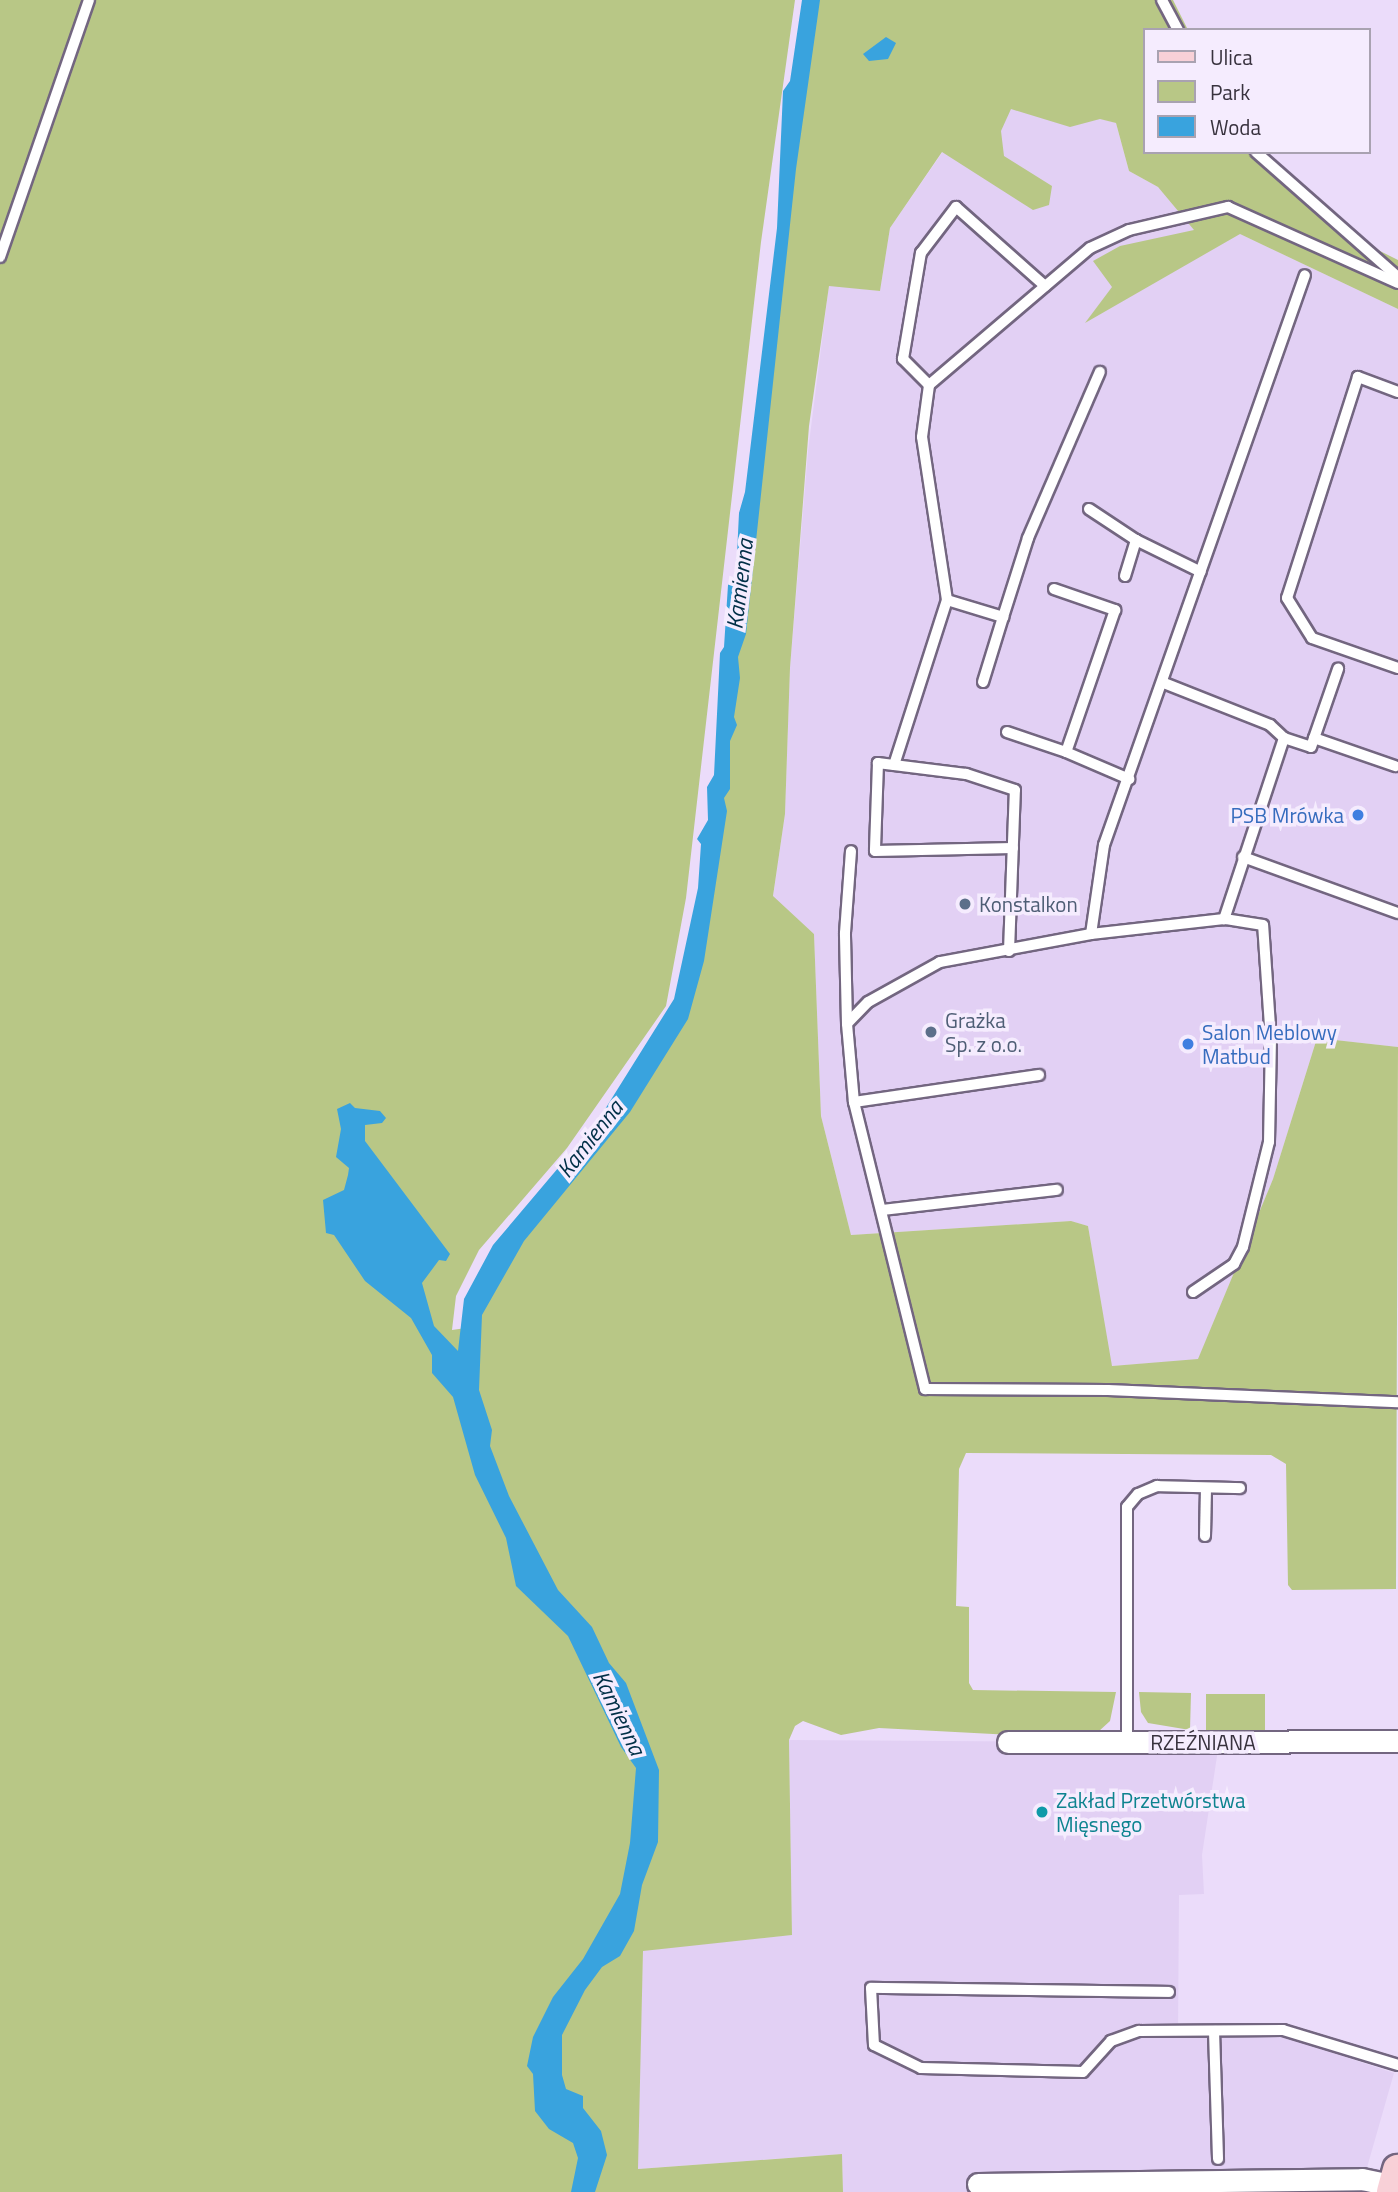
<!DOCTYPE html>
<meta charset="utf-8">
<style>
body{margin:0}
#map{position:relative;width:1398px;height:2192px;overflow:hidden;background:#ebdcfa;font-family:"Titillium Web",sans-serif}
div>[style]{position:absolute}
[style*='--x']{left:calc(var(--x)*1px);top:calc(var(--y)*1px);width:calc(var(--w)*1px);rotate:calc(var(--a)*1deg)}
.built>*{inset:0;background:#e2d0f4}
.green>*{inset:0;background:#b8c786;transform-origin:0 0}
.water>*{inset:0;background:#39a3de}
.roads{filter:drop-shadow(2px 0 #736680) drop-shadow(-2px 0 #736680) drop-shadow(0 2px #736680) drop-shadow(0 -2px #736680)}
.lane>*{height:10px;margin:-5px;padding:0 5px;transform-origin:5px;border-radius:5px;background:#fff}
.street>*{height:21px;margin:-10.5px;padding:0 10.5px;transform-origin:10.5px;border-radius:10.5px;background:#fff}
.secondary>*{height:30px;margin:-15px;padding:0 15px;transform-origin:15px;border-radius:15px;background:#f8d0d7}
.dots>*{width:19px;height:19px;translate:-50% -50%;box-sizing:border-box;border:4px solid #f5ecfe;border-radius:50%}
span{translate:-50% -50%;white-space:nowrap;text-align:center;line-height:1.15;-webkit-text-stroke:7px #f5ecfe;paint-order:stroke}
.shop-label{font-size:21px;color:#366cbe}
.right{translate:-100% -50%;text-align:right}
.left{translate:0 -50%;text-align:left}
.service-label{font-size:21px;color:#4e5e75}
.street-label{font-size:21px;color:#38323e}
.culture-label{font-size:21px;color:#0d838f}
.water-label{font-size:23px;color:#012f47;font-style:italic}
.legend{position:absolute;left:1143px;top:28px;width:228px;height:126px;box-sizing:border-box;background:#f5ecfe;border:2px solid #a9a2b1;margin:0;padding:9px 12px;list-style:none;font-size:21px;color:#38323e}
.legend li{display:flex;align-items:center;gap:14px;height:35px}
.legend b{width:35px;border:2px solid #a9a2b1}
</style>
<div id="map">
<div class="built">
<div style="clip-path:polygon(989px 85px,1116px 123px,1129px 171px,1158px 187px,1186px 217px,1240px 234px,1398px 309px,1398px 1047px,1317px 1038px,1273px 1179px,1198px 1360px,1111px 1366px,1088px 1226px,1070px 1221px,851px 1235px,821px 1116px,814px 934px,773px 897px,785px 814px,790px 668px,808px 451px,829px 285px,880px 291px,890px 228px)"></div>
<div style="clip-path:polygon(789px 1740px,1219px 1743px,1202px 1855px,1204px 1894px,1179px 1895px,1178px 2037px,1284px 2037px,1394px 2073px,1360px 2192px,843px 2192px,842px 2154px,637px 2169px,643px 1950px,792px 1935px)"></div>
</div>
<div class="green">
<div style="clip-path:polygon(0 0,795px 0,761px 242px,686px 898px,666px 1006px,567px 1148px,479px 1250px,456px 1296px,452px 1330px,473px 1327px,484px 1290px,690px 989px,815px 0,1173px 0,1188px 30px,1144px 30px,1144px 152px,1267px 152px,1302px 190px,1380px 251px,1398px 260px,1398px 309px,1240px 234px,1085px 323px,1112px 287px,1093px 261px,1120px 246px,1194px 230px,1158px 187px,1129px 171px,1116px 123px,1100px 119px,1070px 127px,1011px 109px,1001px 131px,1004px 156px,1052px 186px,1049px 205px,1033px 210px,942px 152px,890px 228px,880px 291px,829px 286px,809px 426px,790px 668px,785px 814px,773px 896px,814px 934px,821px 1116px,851px 1235px,1071px 1221px,1088px 1226px,1112px 1366px,1198px 1359px,1273px 1179px,1317px 1038px,1398px 1047px,1396px 1589px,1292px 1590px,1288px 1585px,1286px 1464px,1271px 1455px,966px 1453px,959px 1469px,956px 1606px,969px 1607px,969px 1683px,973px 1690px,1116px 1692px,1110px 1721px,1098px 1732px,1012px 1735px,879px 1728px,841px 1735px,803px 1721px,795px 1726px,789px 1740px,792px 1935px,643px 1951px,638px 2169px,842px 2154px,843px 2192px,0 2192px)"></div>
<div style="clip-path:polygon(1139px 1692px,1191px 1693px,1190px 1730px,1148px 1723px,1141px 1712px)"></div>
<div style="left:1206px;top:1694px;width:59px;height:36px"></div>
</div>
<div class="water">
<div style="clip-path:polygon(802px 0,820px 0,796px 169px,746px 634px,738px 657px,740px 678px,734px 717px,737px 725px,730px 741px,730px 789px,724px 798px,727px 811px,704px 961px,688px 1019px,630px 1112px,524px 1241px,482px 1315px,479px 1390px,492px 1430px,490px 1446px,509px 1496px,558px 1590px,592px 1627px,609px 1663px,626px 1683px,659px 1770px,658px 1842px,642px 1885px,634px 1931px,620px 1956px,602px 1967px,585px 1990px,562px 2035px,562px 2075px,566px 2089px,583px 2096px,583px 2108px,601px 2131px,607px 2155px,595px 2192px,571px 2192px,578px 2158px,573px 2143px,549px 2129px,535px 2111px,533px 2074px,527px 2066px,533px 2037px,553px 1997px,583px 1959px,620px 1894px,630px 1843px,636px 1768px,621px 1747px,568px 1636px,516px 1586px,506px 1538px,475px 1475px,453px 1397px,432px 1373px,432px 1355px,411px 1318px,365px 1281px,334px 1235px,326px 1233px,323px 1200px,344px 1190px,348px 1175px,349px 1168px,336px 1157px,341px 1129px,337px 1109px,350px 1103px,355px 1108px,380px 1111px,386px 1118px,382px 1123px,365px 1125px,365px 1141px,450px 1254px,446px 1261px,439px 1260px,422px 1283px,434px 1326px,458px 1351px,464px 1299px,493px 1245px,597px 1122px,674px 999px,698px 888px,701px 844px,697px 839px,708px 820px,707px 787px,714px 775px,720px 653px,724px 647px,728px 585px,736px 574px,739px 513px,745px 492px,777px 228px,783px 91px,790px 81px)"></div>
<div style="clip-path:polygon(886px 37px,896px 43px,888px 59px,869px 61px,863px 54px)"></div>
</div>
<div class="roads">
<div class="lane">
<div style="--x:1162;--y:0;--w:34;--a:62"></div>
<div style="--x:1256;--y:152;--w:189;--a:41.4"></div>
<div style="--x:0;--y:257;--w:272;--a:-70.9"></div>
<div style="--x:929;--y:385;--w:37;--a:-135"></div>
<div style="--x:903;--y:359;--w:108;--a:-80.4"></div>
<div style="--x:921;--y:253;--w:58;--a:-52.7"></div>
<div style="--x:956;--y:207;--w:119;--a:41.6"></div>
<div style="--x:1398;--y:392;--w:43;--a:-159.4"></div>
<div style="--x:1358;--y:377;--w:232;--a:107.8"></div>
<div style="--x:1287;--y:598;--w:47;--a:58"></div>
<div style="--x:1312;--y:638;--w:91;--a:19.2"></div>
<div style="--x:1089;--y:509;--w:56;--a:33.4"></div>
<div style="--x:1125;--y:576;--w:38;--a:-73"></div>
<div style="--x:1136;--y:540;--w:72;--a:26.2"></div>
<div style="--x:1054;--y:589;--w:65;--a:19"></div>
<div style="--x:1115;--y:610;--w:150;--a:109"></div>
<div style="--x:1066;--y:752;--w:69;--a:23.2"></div>
<div style="--x:947;--y:600;--w:165;--a:-98.7"></div>
<div style="--x:922;--y:437;--w:52;--a:-82.3"></div>
<div style="--x:929;--y:385;--w:211;--a:-40.4"></div>
<div style="--x:1090;--y:248;--w:43;--a:-24.8"></div>
<div style="--x:1129;--y:230;--w:102;--a:-13.1"></div>
<div style="--x:1228;--y:207;--w:186;--a:24.1"></div>
<div style="--x:1003;--y:617;--w:83;--a:-72.4"></div>
<div style="--x:1028;--y:538;--w:181;--a:-66.6"></div>
<div style="--x:1164;--y:683;--w:114;--a:21.6"></div>
<div style="--x:1270;--y:725;--w:19;--a:43"></div>
<div style="--x:1284;--y:738;--w:191;--a:108.3"></div>
<div style="--x:1224;--y:919;--w:134;--a:173.6"></div>
<div style="--x:1091;--y:934;--w:90;--a:-81.7"></div>
<div style="--x:1104;--y:845;--w:604;--a:-70.58"></div>
<div style="--x:1007;--y:732;--w:62;--a:18.7"></div>
<div style="--x:1284;--y:738;--w:28;--a:18"></div>
<div style="--x:1311;--y:747;--w:83;--a:-70.9"></div>
<div style="--x:1314;--y:738;--w:86;--a:19.1"></div>
<div style="--x:894;--y:765;--w:173;--a:-72.2"></div>
<div style="--x:947;--y:600;--w:59;--a:16.9"></div>
<div style="--x:1003;--y:617;--w:68;--a:107.1"></div>
<div style="--x:1243;--y:857;--w:165;--a:19.9"></div>
<div style="--x:1091;--y:934;--w:154;--a:169.5"></div>
<div style="--x:940;--y:962;--w:82;--a:150.9"></div>
<div style="--x:868;--y:1002;--w:30;--a:134"></div>
<div style="--x:847;--y:1024;--w:78;--a:84.9"></div>
<div style="--x:854;--y:1102;--w:296;--a:76.1"></div>
<div style="--x:925;--y:1389;--w:183;--a:0.3"></div>
<div style="--x:1108;--y:1390;--w:290;--a:2.4"></div>
<div style="--x:1009;--y:951;--w:161;--a:-87.9"></div>
<div style="--x:1015;--y:790;--w:52;--a:-161.9"></div>
<div style="--x:966;--y:774;--w:89;--a:-172.9"></div>
<div style="--x:878;--y:763;--w:88;--a:92"></div>
<div style="--x:875;--y:851;--w:138;--a:-1.2"></div>
<div style="--x:847;--y:1024;--w:91;--a:-91.3"></div>
<div style="--x:845;--y:933;--w:82;--a:-85.8"></div>
<div style="--x:854;--y:1102;--w:187;--a:-8.3"></div>
<div style="--x:883;--y:1210;--w:175;--a:-6.6"></div>
<div style="--x:1193;--y:1292;--w:50;--a:-34.3"></div>
<div style="--x:1234;--y:1264;--w:19;--a:-62"></div>
<div style="--x:1243;--y:1247;--w:108;--a:-76.1"></div>
<div style="--x:1269;--y:1142;--w:101;--a:-88.9"></div>
<div style="--x:1271;--y:1041;--w:116;--a:-93.9"></div>
<div style="--x:1263;--y:925;--w:39;--a:-171"></div>
<div style="--x:1205;--y:1536;--w:48;--a:-88.8"></div>
<div style="--x:1127;--y:1742;--w:235;--a:-90"></div>
<div style="--x:1127;--y:1507;--w:17;--a:-50"></div>
<div style="--x:1138;--y:1494;--w:21;--a:-23"></div>
<div style="--x:1157;--y:1486;--w:83;--a:1.4"></div>
<div style="--x:1169;--y:1992;--w:298;--a:-179.2"></div>
<div style="--x:871;--y:1988;--w:57;--a:87"></div>
<div style="--x:874;--y:2045;--w:52;--a:26.1"></div>
<div style="--x:921;--y:2068;--w:162;--a:1.4"></div>
<div style="--x:1083;--y:2072;--w:42;--a:-47.9"></div>
<div style="--x:1111;--y:2041;--w:30;--a:-20"></div>
<div style="--x:1139;--y:2031;--w:144;--a:-0.4"></div>
<div style="--x:1283;--y:2030;--w:120;--a:16.9"></div>
<div style="--x:1214;--y:2031;--w:128;--a:88.2"></div>
</div>
<div class="street">
<div style="--x:1008;--y:1742;--w:390;--a:-0.1"></div>
<div style="--x:978;--y:2184;--w:384;--a:-0.7"></div>
<div style="--x:1362;--y:2179;--w:33;--a:12"></div>
</div>
<div class="secondary">
<div style="--x:1392;--y:2192;--w:23;--a:-75"></div>
</div>
</div>
<div class="dots">
<div style="left:1358px;top:815px;background:#3f7fe0"></div>
<div style="left:965px;top:904px;background:#5c6f8a"></div>
<div style="left:931px;top:1032px;background:#5c6f8a"></div>
<div style="left:1188px;top:1044px;background:#3f7fe0"></div>
<div style="left:1042px;top:1812px;background:#0f9aa8"></div>
</div>
<div class="shop-label">
<span class="right" style="left:1344px;top:815px">PSB Mrówka</span>
<span class="left" style="left:1202px;top:1044px">Salon Meblowy<br>Matbud</span>
</div>
<div class="service-label">
<span class="left" style="left:979px;top:904px">Konstalkon</span>
<span class="left" style="left:945px;top:1032px">Grażka<br>Sp. z o.o.</span>
</div>
<div class="street-label">
<span style="left:1203px;top:1742px">RZEŹNIANA</span>
</div>
<div class="culture-label">
<span class="left" style="left:1056px;top:1812px">Zakład Przetwórstwa<br>Mięsnego</span>
</div>
<div class="water-label">
<span style="left:740px;top:584px;rotate:-83deg">Kamienna</span>
<span style="left:590px;top:1139px;rotate:-52deg">Kamienna</span>
<span style="left:619px;top:1713px;rotate:64deg">Kamienna</span>
</div>
<ul class="legend">
<li><b style="height:9px;background:#f8d0d7"></b>Ulica</li>
<li><b style="height:19px;background:#b8c786"></b>Park</li>
<li><b style="height:19px;background:#39a3de"></b>Woda</li>
</ul>
</div>
